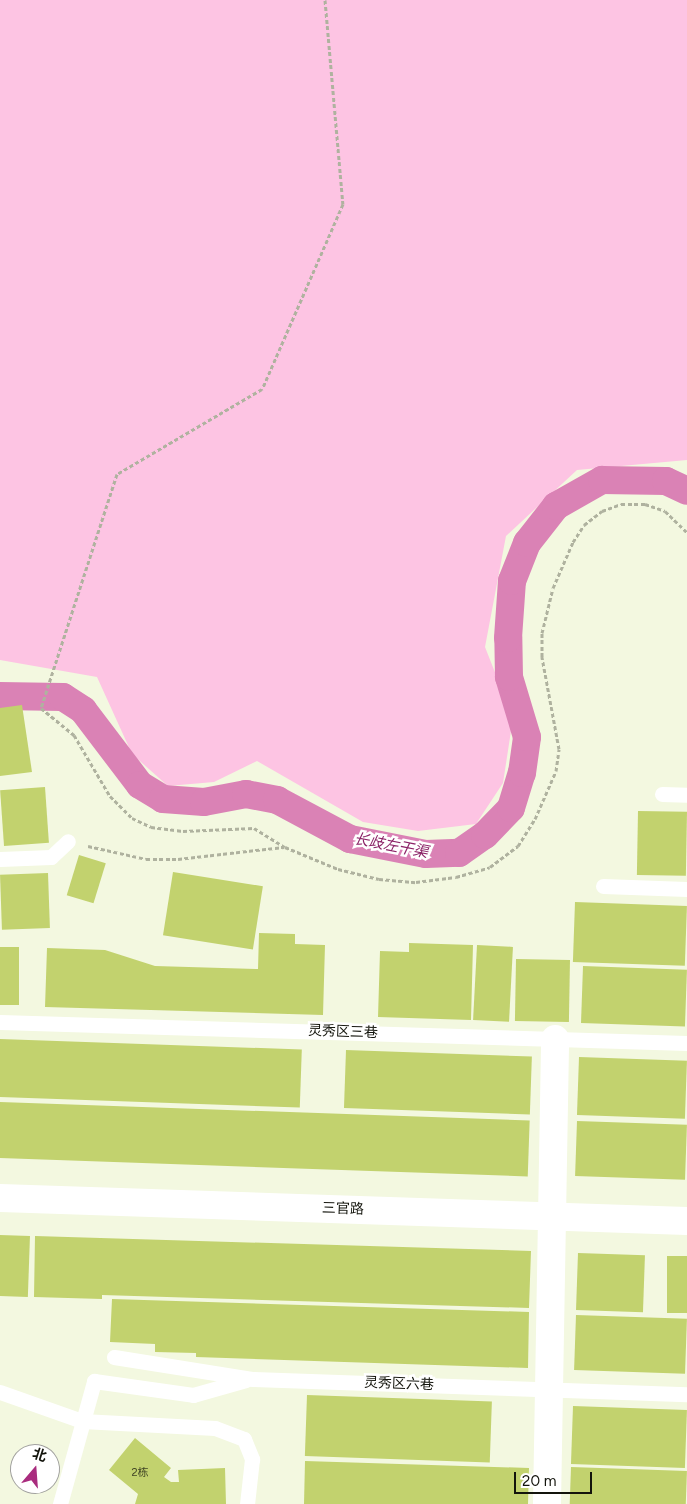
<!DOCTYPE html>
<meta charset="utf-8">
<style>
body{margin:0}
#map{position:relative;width:687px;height:1504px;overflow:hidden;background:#f3f8e0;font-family:Figtree,"Noto Sans SC",sans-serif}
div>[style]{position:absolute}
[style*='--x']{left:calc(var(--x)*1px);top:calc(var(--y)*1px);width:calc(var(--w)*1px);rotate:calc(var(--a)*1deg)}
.green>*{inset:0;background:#fdc4e3}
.canal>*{height:28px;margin:-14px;padding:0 14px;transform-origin:14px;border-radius:14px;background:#da82b5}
.building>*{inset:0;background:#c2d26e;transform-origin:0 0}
.path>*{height:3px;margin-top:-1.5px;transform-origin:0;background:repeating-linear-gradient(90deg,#afb29f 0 4px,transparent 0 6.5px)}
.lane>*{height:15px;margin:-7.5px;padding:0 7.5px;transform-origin:7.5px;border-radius:7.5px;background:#fff}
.street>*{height:28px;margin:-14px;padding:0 14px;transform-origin:14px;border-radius:14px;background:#fff}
span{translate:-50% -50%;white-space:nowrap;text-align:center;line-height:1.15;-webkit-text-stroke:5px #fff;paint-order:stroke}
.number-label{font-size:11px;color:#3f4424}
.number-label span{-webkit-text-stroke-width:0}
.street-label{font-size:14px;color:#13140c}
.water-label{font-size:15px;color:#8b2367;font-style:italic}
.north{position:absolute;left:10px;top:1444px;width:50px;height:50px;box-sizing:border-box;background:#fff;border:1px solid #a1a19e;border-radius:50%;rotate:18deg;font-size:14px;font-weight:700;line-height:20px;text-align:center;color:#13140c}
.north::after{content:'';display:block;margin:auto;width:18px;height:22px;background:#a92c7e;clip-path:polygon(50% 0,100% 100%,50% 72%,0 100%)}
.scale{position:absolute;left:514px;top:1472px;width:78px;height:22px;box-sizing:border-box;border:2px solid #13140c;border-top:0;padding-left:6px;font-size:15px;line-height:18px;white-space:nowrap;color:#13140c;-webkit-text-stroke:4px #fff;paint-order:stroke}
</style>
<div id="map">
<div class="green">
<div style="clip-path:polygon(0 0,687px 0,687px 460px,577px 470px,506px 536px,485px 647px,513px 718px,503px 783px,476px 824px,418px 831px,363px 822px,257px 761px,214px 782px,168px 786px,132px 754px,97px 677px,0 660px)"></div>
</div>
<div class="canal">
<div style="--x:0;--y:696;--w:63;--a:0.9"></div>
<div style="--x:63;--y:697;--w:24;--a:33"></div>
<div style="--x:83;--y:710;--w:94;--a:52.8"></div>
<div style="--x:140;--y:785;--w:27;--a:31"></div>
<div style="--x:163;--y:799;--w:41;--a:4.2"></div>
<div style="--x:204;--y:802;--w:43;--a:-10.8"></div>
<div style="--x:246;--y:794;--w:32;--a:11"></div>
<div style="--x:277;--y:800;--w:83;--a:28.1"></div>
<div style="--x:350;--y:839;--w:77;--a:11.2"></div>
<div style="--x:426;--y:854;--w:33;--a:-2"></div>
<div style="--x:459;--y:853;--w:32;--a:-35"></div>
<div style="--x:485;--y:835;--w:37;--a:-46"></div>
<div style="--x:511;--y:808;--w:37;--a:-73"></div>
<div style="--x:522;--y:773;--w:36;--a:-82"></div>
<div style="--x:527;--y:737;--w:63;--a:-106.7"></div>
<div style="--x:509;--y:677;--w:39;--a:-91"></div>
<div style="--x:508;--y:638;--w:57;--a:-86"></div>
<div style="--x:512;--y:581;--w:41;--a:-68.5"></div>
<div style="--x:527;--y:543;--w:47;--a:-51.9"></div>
<div style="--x:556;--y:506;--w:53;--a:-29.5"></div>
<div style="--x:602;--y:480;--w:64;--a:0.9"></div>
<div style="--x:666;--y:481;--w:23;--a:25"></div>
</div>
<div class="building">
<div style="clip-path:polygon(22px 705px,32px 772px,0 776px,0 708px)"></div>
<div style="left:45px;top:787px;width:56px;height:45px;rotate:86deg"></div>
<div style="left:638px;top:811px;width:49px;height:64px;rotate:1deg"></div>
<div style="left:79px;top:855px;width:28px;height:42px;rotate:17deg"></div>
<div style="left:173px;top:872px;width:91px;height:64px;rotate:9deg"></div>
<div style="left:48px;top:873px;width:55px;height:48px;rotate:88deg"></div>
<div style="left:575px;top:902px;width:112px;height:60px;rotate:2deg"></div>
<div style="clip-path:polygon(259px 933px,295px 934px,295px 944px,325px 945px,323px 1015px,45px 1007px,47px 948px,105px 950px,155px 966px,258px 969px)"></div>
<div style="clip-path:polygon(409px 943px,473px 945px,471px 1020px,378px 1017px,380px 951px,409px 952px)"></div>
<div style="left:477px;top:945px;width:36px;height:75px;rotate:3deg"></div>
<div style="left:0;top:947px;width:19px;height:58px"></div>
<div style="left:516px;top:959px;width:54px;height:62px;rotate:1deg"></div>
<div style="left:583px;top:966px;width:104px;height:57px;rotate:2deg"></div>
<div style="left:0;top:1039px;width:302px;height:58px;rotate:2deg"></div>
<div style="left:346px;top:1050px;width:186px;height:58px;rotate:2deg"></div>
<div style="left:579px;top:1057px;width:108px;height:58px;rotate:2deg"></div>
<div style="left:0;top:1102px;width:530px;height:56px;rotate:2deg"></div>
<div style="left:577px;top:1121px;width:110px;height:55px;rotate:2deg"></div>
<div style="left:0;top:1235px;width:30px;height:61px;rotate:2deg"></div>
<div style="clip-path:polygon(35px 1236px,531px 1251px,529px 1308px,102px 1295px,102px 1299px,34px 1297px)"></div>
<div style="left:578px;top:1253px;width:67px;height:57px;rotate:2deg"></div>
<div style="left:667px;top:1256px;width:20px;height:57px"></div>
<div style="clip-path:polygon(112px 1299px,529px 1312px,528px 1368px,196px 1357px,196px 1353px,155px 1352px,155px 1344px,110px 1342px)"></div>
<div style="left:576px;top:1315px;width:111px;height:55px;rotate:2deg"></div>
<div style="left:307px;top:1395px;width:185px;height:61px;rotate:2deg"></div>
<div style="left:573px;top:1406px;width:114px;height:58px;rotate:2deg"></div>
<div style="clip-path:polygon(135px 1438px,171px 1468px,164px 1477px,171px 1482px,179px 1482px,178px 1470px,225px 1468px,226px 1504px,135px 1504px,138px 1494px,109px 1470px)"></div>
<div style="clip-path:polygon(305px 1461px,529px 1468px,528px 1504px,304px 1504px)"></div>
<div style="left:571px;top:1467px;width:116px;height:37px;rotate:2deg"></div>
</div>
<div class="path">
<div style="--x:325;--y:0;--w:205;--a:85"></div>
<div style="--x:343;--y:204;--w:202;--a:113.6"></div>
<div style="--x:262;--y:389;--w:168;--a:149.6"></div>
<div style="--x:117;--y:474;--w:246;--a:108"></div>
<div style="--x:41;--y:708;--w:43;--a:39.3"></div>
<div style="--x:74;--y:735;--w:71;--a:59.5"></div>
<div style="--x:110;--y:796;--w:31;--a:45"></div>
<div style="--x:132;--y:818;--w:21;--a:25"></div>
<div style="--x:151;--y:827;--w:32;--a:7"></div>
<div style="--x:183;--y:831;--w:71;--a:-2.4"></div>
<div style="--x:254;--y:828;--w:36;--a:32"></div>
<div style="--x:285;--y:847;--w:57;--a:22.5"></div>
<div style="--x:338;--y:869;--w:42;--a:13.7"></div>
<div style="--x:379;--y:879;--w:37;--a:5"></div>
<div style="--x:416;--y:882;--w:40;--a:-7.1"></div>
<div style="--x:456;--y:877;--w:35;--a:-16"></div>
<div style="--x:490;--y:867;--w:35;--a:-37"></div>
<div style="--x:518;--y:846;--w:32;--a:-58"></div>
<div style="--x:535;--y:819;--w:52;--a:-66.4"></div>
<div style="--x:556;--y:771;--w:22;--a:-82"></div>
<div style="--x:559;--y:749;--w:94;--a:-100.5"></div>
<div style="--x:542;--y:657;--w:24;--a:-90"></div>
<div style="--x:542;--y:633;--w:46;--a:-76.3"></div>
<div style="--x:553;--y:588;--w:50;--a:-66.5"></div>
<div style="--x:573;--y:542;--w:20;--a:-57"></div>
<div style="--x:584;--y:525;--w:23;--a:-38"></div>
<div style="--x:602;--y:511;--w:20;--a:-20"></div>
<div style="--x:621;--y:504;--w:24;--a:0"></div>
<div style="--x:645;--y:504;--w:21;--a:19"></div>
<div style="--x:665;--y:511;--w:30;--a:44"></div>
<div style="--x:88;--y:846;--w:59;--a:12.6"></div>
<div style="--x:146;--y:859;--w:32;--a:0"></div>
<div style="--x:178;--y:859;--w:107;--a:-6.5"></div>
</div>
<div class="lane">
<div style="--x:662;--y:794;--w:25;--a:2"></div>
<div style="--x:0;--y:859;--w:51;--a:-2.2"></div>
<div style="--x:51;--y:857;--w:23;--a:-43"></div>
<div style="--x:603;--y:886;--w:84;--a:2"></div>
<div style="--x:0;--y:1022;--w:687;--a:1.75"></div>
<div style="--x:114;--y:1357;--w:141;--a:9"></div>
<div style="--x:253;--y:1379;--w:434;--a:2"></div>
<div style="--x:0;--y:1392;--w:87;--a:19.5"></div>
<div style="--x:82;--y:1421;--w:133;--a:3"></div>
<div style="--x:215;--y:1428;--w:31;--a:21"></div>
<div style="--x:244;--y:1439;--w:22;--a:68"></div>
<div style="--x:252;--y:1459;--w:45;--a:96.3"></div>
<div style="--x:60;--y:1504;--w:128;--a:-74.5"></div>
<div style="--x:94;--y:1381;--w:100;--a:8"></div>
<div style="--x:193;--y:1395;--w:55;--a:-15.8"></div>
</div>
<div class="street">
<div style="--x:0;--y:1198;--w:687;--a:1.92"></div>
<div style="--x:547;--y:1504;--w:465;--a:-89"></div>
</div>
<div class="number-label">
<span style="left:140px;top:1473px">2栋</span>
</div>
<div class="street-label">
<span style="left:343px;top:1032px;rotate:2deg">灵秀区三巷</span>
<span style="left:343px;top:1209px;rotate:2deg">三官路</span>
<span style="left:399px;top:1384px;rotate:2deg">灵秀区六巷</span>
</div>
<div class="water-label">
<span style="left:391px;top:846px;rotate:11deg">长歧左干渠</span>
</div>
<div class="north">北</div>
<div class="scale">20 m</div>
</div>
